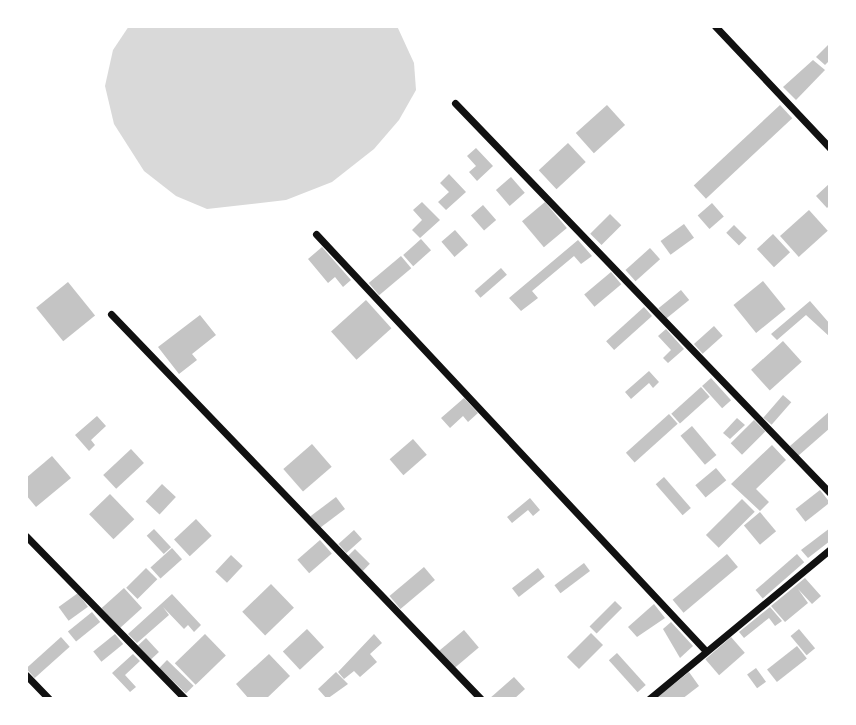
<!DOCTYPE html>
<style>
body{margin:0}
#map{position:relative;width:856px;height:725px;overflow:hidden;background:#fff;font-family:"DejaVu Sans",sans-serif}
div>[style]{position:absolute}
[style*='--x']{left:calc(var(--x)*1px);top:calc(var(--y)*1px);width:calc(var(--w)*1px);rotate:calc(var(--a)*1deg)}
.water>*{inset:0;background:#d9d9d9}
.building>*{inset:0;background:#c4c4c4;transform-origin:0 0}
.minor>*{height:7px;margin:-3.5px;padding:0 3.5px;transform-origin:3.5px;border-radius:3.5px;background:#111}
span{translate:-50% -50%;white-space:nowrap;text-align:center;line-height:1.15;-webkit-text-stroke:6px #fff;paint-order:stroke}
.frame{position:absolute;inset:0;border:28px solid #fff;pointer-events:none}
</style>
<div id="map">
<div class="water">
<div style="clip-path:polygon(129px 26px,397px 26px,414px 63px,416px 90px,399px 120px,374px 149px,332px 182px,286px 200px,207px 209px,176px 196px,144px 171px,114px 124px,105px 86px,113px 50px)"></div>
</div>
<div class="building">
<div style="clip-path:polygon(830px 43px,830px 60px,825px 65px,816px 57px)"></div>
<div style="clip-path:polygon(813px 60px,825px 70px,796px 100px,783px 87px)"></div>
<div style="left:607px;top:105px;width:27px;height:42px;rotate:48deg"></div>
<div style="left:780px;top:105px;width:18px;height:118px;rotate:47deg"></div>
<div style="left:568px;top:143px;width:26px;height:40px;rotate:47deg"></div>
<div style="clip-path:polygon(476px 148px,493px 166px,477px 181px,469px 172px,476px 166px,467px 156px)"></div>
<div style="clip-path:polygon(449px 174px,466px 192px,446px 210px,438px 202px,449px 192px,440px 183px)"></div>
<div style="left:511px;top:177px;width:21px;height:20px;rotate:49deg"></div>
<div style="clip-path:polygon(830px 183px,830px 205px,827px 208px,816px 196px)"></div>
<div style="clip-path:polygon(422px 202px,440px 220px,420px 238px,412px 230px,422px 220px,413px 210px)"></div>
<div style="left:545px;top:202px;width:34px;height:30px;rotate:50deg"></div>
<div style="left:712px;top:203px;width:18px;height:19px;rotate:49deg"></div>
<div style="left:483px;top:205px;width:20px;height:16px;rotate:49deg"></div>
<div style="left:809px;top:210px;width:28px;height:39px;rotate:48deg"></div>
<div style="left:610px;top:214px;width:16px;height:28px;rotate:45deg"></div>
<div style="left:684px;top:224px;width:17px;height:29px;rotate:54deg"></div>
<div style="left:734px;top:225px;width:18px;height:11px;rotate:45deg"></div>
<div style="left:455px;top:230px;width:20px;height:18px;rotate:49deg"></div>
<div style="left:773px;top:234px;width:25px;height:22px;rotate:47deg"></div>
<div style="left:421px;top:239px;width:15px;height:24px;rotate:48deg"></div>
<div style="clip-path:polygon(578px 240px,592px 256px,581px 264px,574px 256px,532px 291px,538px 298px,521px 311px,509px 298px)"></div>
<div style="clip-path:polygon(322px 247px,351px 280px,343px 287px,335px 277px,328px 283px,308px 259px)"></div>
<div style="left:650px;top:248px;width:15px;height:33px;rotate:48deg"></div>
<div style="left:401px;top:256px;width:16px;height:42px;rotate:50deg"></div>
<div style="left:501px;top:268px;width:9px;height:35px;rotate:49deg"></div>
<div style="left:611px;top:272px;width:16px;height:35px;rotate:50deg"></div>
<div style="left:763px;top:281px;width:36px;height:38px;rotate:51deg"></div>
<div style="left:68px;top:282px;width:43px;height:41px;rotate:51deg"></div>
<div style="left:681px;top:290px;width:13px;height:29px;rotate:51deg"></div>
<div style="left:366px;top:300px;width:38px;height:47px;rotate:48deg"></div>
<div style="clip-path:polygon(810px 301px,830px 324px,830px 337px,806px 315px,777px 340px,771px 334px)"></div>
<div style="left:644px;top:307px;width:12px;height:51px;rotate:48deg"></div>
<div style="clip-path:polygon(200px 315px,216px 335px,192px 354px,197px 360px,179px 374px,158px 347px)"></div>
<div style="left:714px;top:326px;width:13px;height:27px;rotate:48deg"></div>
<div style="clip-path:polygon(666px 329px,684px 349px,668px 363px,663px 358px,671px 350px,658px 336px)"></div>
<div style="left:783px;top:341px;width:28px;height:43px;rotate:48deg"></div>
<div style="clip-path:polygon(649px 371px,659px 382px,653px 388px,649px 383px,631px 399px,625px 392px)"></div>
<div style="left:711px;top:378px;width:30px;height:12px;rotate:48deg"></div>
<div style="left:701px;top:387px;width:13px;height:40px;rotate:48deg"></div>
<div style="left:783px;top:395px;width:11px;height:30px;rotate:41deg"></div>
<div style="clip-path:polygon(464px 398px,478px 413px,468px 422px,463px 416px,450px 428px,441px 418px)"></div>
<div style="clip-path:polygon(830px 411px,830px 428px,798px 456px,790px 446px)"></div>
<div style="left:669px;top:414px;width:13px;height:58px;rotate:48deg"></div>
<div style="clip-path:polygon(97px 416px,106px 426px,91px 440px,95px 445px,89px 451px,75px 435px)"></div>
<div style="clip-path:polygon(737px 418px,745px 425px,730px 439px,723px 433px)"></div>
<div style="left:754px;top:420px;width:16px;height:33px;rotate:45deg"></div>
<div style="left:692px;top:426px;width:38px;height:15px;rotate:50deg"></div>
<div style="left:413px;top:439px;width:21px;height:31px;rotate:49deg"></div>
<div style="left:312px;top:444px;width:30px;height:38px;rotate:49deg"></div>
<div style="clip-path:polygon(772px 445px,786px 460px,756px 489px,769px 502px,760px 511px,731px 484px)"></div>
<div style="left:131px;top:449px;width:19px;height:38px;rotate:47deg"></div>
<div style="clip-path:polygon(52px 456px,71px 478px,36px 507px,26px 495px,26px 478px)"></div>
<div style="left:716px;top:468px;width:16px;height:27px;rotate:50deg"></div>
<div style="left:664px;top:477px;width:41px;height:11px;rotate:49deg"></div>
<div style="left:162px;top:484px;width:19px;height:24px;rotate:43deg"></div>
<div style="left:820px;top:490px;width:16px;height:31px;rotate:52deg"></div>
<div style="left:110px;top:494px;width:35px;height:29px;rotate:46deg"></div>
<div style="left:336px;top:497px;width:15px;height:32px;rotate:53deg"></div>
<div style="clip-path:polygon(530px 498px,540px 510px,533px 516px,528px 510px,512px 523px,507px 517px)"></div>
<div style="left:742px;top:499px;width:18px;height:51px;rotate:45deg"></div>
<div style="left:760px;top:512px;width:25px;height:21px;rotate:50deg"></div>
<div style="left:196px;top:519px;width:23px;height:30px;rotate:47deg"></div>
<div style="clip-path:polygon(830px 528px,830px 541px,808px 558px,801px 550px)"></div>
<div style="left:154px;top:529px;width:25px;height:10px;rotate:47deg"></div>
<div style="left:354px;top:530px;width:12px;height:21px;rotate:48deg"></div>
<div style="left:320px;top:540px;width:18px;height:30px;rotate:49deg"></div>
<div style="left:172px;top:548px;width:15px;height:29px;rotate:48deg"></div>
<div style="left:355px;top:549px;width:21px;height:10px;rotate:45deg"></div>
<div style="left:727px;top:554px;width:17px;height:71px;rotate:50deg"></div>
<div style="left:797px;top:554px;width:11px;height:55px;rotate:49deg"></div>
<div style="left:231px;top:555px;width:16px;height:23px;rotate:43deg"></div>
<div style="left:584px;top:563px;width:10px;height:37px;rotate:53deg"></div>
<div style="left:424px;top:567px;width:17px;height:45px;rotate:50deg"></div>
<div style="left:146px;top:568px;width:16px;height:28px;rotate:45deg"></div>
<div style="left:538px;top:568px;width:11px;height:33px;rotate:52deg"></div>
<div style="clip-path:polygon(805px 578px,821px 596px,812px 604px,798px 589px,808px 603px,785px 622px,771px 606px)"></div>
<div style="left:271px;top:584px;width:33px;height:40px;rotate:46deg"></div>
<div style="left:124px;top:588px;width:27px;height:30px;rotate:48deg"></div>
<div style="left:78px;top:593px;width:17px;height:24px;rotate:54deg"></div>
<div style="clip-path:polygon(172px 594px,201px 625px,194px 632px,188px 625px,184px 629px,163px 607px,169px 615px,137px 643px,128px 634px)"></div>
<div style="left:615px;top:601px;width:10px;height:36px;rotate:45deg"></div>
<div style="clip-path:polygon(654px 604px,665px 618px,637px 637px,628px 627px)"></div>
<div style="clip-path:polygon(770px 607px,782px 621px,775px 626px,769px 618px,744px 638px,739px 632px)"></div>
<div style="left:92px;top:612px;width:13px;height:31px;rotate:51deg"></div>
<div style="clip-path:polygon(671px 622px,693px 646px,680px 658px,663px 629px)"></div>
<div style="left:307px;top:629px;width:25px;height:33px;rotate:47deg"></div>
<div style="left:799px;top:629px;width:25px;height:11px;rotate:50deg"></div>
<div style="left:464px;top:630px;width:23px;height:34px;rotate:50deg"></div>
<div style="left:591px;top:633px;width:17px;height:34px;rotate:45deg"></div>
<div style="left:115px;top:634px;width:13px;height:28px;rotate:51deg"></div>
<div style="left:205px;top:634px;width:30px;height:42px;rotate:46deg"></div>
<div style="clip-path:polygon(374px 634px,382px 643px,370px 654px,377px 662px,360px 677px,354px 671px,344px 679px,338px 672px)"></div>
<div style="left:61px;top:637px;width:13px;height:47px;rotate:48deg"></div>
<div style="left:731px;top:637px;width:21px;height:34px;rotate:49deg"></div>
<div style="left:146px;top:638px;width:19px;height:11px;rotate:47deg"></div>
<div style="left:797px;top:646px;width:16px;height:38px;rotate:52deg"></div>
<div style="left:617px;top:653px;width:43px;height:11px;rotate:48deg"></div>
<div style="clip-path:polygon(133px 654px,140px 661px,125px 675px,136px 687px,130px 692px,112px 673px)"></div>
<div style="clip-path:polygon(269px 654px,290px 676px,266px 699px,249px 699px,236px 684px)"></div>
<div style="left:167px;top:660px;width:37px;height:11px;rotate:44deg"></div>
<div style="left:756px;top:668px;width:17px;height:11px;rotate:54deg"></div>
<div style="clip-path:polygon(336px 672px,348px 684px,327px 699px,318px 689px)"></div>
<div style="clip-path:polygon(689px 672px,699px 686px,682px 699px,655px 699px)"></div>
<div style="clip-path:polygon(514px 677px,525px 689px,514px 699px,489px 699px)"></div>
</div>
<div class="minor">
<div style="--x:715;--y:26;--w:168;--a:46.7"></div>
<div style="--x:455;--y:103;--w:541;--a:46.12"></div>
<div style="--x:316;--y:234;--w:568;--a:46.93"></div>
<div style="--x:111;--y:314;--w:534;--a:46.14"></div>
<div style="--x:26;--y:536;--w:228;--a:45.7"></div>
<div style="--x:26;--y:675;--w:33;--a:46"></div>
<div style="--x:649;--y:699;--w:235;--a:-39.6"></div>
</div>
<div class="frame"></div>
</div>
